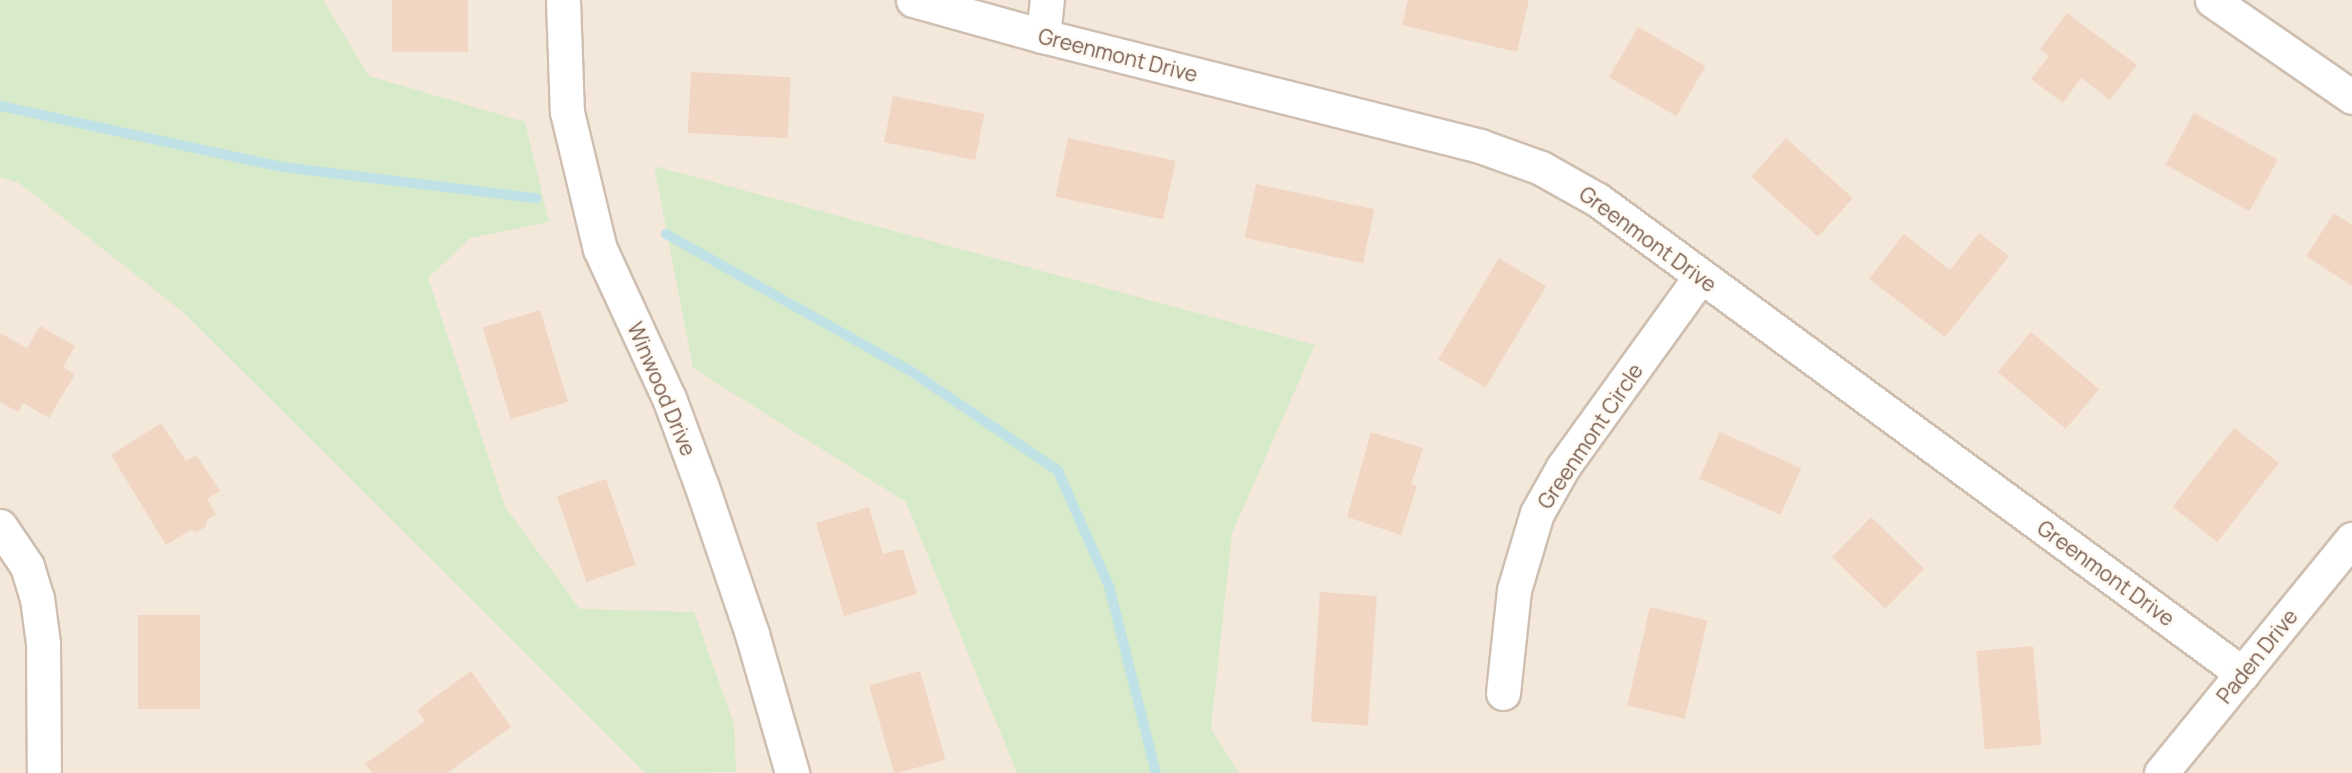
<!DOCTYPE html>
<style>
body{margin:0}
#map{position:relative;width:2352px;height:773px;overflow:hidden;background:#fcf6ec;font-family:Manrope,sans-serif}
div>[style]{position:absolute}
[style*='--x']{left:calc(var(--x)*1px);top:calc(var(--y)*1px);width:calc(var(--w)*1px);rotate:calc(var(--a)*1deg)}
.residential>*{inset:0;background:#f4e8db;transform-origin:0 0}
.green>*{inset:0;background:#d7ebca}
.stream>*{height:10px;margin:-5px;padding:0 5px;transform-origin:5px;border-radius:5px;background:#c0e1e6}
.building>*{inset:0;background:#f1d6c4;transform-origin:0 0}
.roads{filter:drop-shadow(2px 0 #cfbfb1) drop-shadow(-2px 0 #cfbfb1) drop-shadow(0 2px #cfbfb1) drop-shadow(0 -2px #cfbfb1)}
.minor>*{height:33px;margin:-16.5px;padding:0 16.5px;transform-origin:16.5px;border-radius:16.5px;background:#fff}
span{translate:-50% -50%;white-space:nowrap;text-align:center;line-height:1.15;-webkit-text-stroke:5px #fffaf3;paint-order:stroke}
.street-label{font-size:21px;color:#785d4e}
</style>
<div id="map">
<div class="residential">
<div style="left:0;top:0;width:2352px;height:773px"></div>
</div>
<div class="green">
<div style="clip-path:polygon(0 0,323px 0,369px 76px,525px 122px,549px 222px,470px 238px,428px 278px,505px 507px,580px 609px,694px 612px,734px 724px,736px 772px,645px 773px,183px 312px,19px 183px,0 177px)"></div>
<div style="clip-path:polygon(654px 166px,1315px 345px,1232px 533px,1211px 729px,1239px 773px,1017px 773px,906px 502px,693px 368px)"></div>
</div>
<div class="stream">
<div style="--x:0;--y:106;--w:289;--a:12.2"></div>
<div style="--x:282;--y:167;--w:256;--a:7"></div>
<div style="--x:666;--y:234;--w:286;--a:29.3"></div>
<div style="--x:915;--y:374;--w:173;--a:34.1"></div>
<div style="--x:1058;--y:471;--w:126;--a:66.1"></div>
<div style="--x:1109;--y:586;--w:193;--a:75.9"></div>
</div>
<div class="building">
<div style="left:392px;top:0;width:76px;height:52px"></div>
<div style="clip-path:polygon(1408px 0,1529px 0,1517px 52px,1402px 25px)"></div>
<div style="clip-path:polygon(2067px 13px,2137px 65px,2110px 100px,2081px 78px,2063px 103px,2031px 79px,2049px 56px,2040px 49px)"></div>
<div style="left:1638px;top:27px;width:78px;height:58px;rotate:30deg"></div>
<div style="left:691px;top:72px;width:100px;height:61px;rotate:3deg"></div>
<div style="left:893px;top:96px;width:93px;height:47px;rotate:11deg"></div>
<div style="left:2194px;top:113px;width:96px;height:59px;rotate:29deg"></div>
<div style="left:1068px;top:138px;width:110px;height:60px;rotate:12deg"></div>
<div style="left:1786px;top:138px;width:90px;height:52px;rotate:42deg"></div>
<div style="left:1256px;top:184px;width:121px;height:55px;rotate:12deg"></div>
<div style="clip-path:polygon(2334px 213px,2352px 225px,2352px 286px,2306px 256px)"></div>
<div style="clip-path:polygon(1979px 233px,2009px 256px,1945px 337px,1869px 279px,1904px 234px,1950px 270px)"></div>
<div style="left:1499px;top:258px;width:55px;height:118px;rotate:31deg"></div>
<div style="left:540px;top:310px;width:96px;height:60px;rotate:73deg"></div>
<div style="clip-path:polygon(40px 326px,75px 346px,63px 367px,75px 374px,49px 418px,23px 403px,18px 412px,0 402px,0 333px,27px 348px)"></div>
<div style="left:2031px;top:332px;width:89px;height:52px;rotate:40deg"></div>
<div style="clip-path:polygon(161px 423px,186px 461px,196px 455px,220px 491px,207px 499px,216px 514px,207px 520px,206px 526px,197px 532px,191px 530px,166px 545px,111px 455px)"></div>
<div style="left:2234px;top:428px;width:57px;height:100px;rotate:38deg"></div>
<div style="clip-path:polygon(1371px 432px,1423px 448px,1411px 484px,1417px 486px,1401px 535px,1347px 517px)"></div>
<div style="left:1720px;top:432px;width:89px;height:51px;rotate:24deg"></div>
<div style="left:606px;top:479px;width:91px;height:52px;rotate:71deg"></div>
<div style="clip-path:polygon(869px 507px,883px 554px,903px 549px,917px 594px,844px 616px,816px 523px)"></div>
<div style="left:1871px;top:517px;width:74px;height:56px;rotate:44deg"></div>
<div style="left:1320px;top:592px;width:57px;height:130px;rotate:4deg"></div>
<div style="left:1650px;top:607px;width:59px;height:101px;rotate:13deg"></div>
<div style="left:138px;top:615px;width:62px;height:94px"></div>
<div style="left:2033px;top:646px;width:99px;height:57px;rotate:85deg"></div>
<div style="clip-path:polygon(471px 671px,511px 727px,447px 773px,372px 773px,365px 764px,425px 721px,417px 710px)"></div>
<div style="left:920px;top:671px;width:92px;height:53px;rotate:74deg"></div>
</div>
<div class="roads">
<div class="minor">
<div style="--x:563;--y:0;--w:112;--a:88"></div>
<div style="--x:567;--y:112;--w:141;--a:76.5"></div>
<div style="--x:600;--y:249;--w:164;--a:65.2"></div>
<div style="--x:669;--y:398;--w:95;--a:69.7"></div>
<div style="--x:702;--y:487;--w:155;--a:71.2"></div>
<div style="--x:752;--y:634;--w:145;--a:73.9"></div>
<div style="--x:913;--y:0;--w:135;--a:15.5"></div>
<div style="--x:1043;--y:36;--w:451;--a:14.1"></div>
<div style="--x:1480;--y:146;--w:65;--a:19.8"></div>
<div style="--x:1541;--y:168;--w:65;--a:29.3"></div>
<div style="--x:1598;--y:200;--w:800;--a:36.31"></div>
<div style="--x:2212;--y:0;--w:170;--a:34.7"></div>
<div style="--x:1043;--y:36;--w:36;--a:-84"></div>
<div style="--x:0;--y:526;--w:48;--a:56"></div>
<div style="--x:27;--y:566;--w:34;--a:73"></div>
<div style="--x:37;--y:598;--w:45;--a:82.4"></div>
<div style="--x:43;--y:643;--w:130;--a:89.6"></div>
<div style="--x:1503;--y:693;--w:104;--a:-83.9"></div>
<div style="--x:1514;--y:590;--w:80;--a:-73.4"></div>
<div style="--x:1537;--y:513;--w:53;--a:-60.5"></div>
<div style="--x:1563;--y:467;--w:234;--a:-54.2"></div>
<div style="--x:2161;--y:773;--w:302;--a:-50.8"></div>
</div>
</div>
<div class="street-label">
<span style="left:1118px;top:55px;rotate:14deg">Greenmont Drive</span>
<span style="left:1648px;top:239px;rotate:36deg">Greenmont Drive</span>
<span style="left:662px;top:389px;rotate:67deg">Winwood Drive</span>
<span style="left:1590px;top:436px;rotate:-56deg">Greenmont Circle</span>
<span style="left:2106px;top:573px;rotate:36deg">Greenmont Drive</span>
<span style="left:2257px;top:656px;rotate:-51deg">Paden Drive</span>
</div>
</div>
